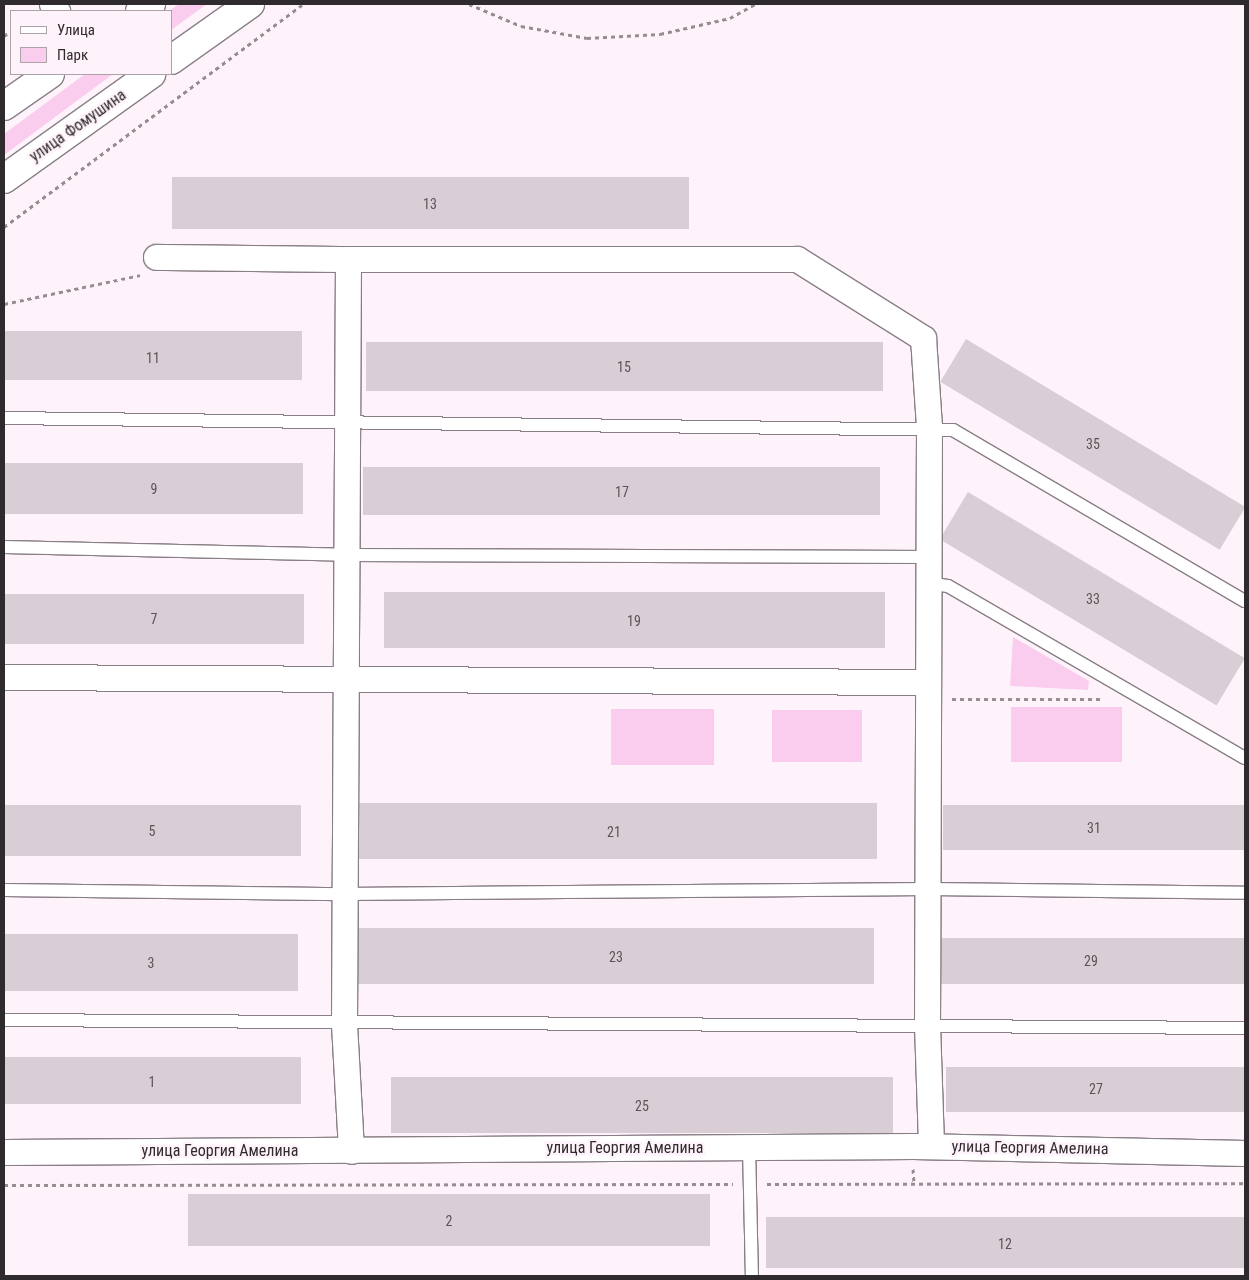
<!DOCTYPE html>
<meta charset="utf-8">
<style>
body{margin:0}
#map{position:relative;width:1249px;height:1280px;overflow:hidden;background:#fff3fb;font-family:"Roboto Condensed",sans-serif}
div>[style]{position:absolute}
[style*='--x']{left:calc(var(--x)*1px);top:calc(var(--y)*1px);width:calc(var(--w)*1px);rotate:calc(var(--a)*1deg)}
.green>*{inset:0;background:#facdee;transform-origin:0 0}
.building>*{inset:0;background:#d9ced6;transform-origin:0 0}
.path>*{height:3px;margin-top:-1.5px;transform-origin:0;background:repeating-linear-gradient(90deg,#958d92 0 4px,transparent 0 8px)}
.roads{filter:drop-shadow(1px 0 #887e85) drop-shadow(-1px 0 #887e85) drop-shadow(0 1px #887e85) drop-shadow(0 -1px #887e85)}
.service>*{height:12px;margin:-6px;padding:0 6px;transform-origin:6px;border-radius:6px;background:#fff}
.minor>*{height:25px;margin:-12.5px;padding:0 12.5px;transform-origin:12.5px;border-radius:12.5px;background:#fff}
.secondary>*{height:28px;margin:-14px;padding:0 14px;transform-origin:14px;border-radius:14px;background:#fff}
span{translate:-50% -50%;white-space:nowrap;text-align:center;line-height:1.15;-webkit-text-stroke:5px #fff3fb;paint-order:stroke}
.number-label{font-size:14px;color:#5a5357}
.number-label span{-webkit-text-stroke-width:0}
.street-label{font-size:16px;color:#2f2a2d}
.frame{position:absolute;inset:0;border:5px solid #2f2a2d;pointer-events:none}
.legend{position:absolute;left:10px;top:10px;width:162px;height:65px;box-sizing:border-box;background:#fff3fb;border:1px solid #aca3a9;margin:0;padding:6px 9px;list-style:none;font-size:15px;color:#2f2a2d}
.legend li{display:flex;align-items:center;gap:10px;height:25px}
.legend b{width:25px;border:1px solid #aca3a9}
</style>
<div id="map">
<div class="green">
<div style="clip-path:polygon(179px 4px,207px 4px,171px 30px,169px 11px)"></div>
<div style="clip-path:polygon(85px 74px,113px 74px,4px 155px,4px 134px)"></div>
<div style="clip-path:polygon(1013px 637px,1089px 681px,1088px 690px,1010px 686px)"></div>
<div style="left:1011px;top:707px;width:111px;height:55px"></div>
<div style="left:611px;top:709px;width:103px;height:56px"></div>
<div style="left:772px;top:710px;width:90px;height:52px"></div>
</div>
<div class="building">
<div style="left:172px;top:177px;width:517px;height:52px"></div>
<div style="left:302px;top:331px;width:49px;height:298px;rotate:90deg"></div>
<div style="left:966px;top:339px;width:326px;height:50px;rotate:31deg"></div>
<div style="left:366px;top:342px;width:517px;height:49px"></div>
<div style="left:4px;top:463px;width:299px;height:51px"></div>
<div style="left:363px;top:467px;width:517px;height:48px"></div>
<div style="left:968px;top:492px;width:323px;height:55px;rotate:31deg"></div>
<div style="left:384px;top:592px;width:501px;height:56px"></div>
<div style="left:4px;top:594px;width:300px;height:50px"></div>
<div style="left:351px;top:803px;width:526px;height:56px"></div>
<div style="left:4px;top:805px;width:297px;height:51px"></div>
<div style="left:943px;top:805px;width:302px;height:45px"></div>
<div style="left:358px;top:928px;width:516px;height:56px"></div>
<div style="left:4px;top:934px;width:294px;height:57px"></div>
<div style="left:937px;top:938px;width:308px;height:46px"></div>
<div style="left:301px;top:1057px;width:47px;height:297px;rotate:90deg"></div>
<div style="left:946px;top:1067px;width:299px;height:45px"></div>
<div style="left:391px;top:1077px;width:502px;height:56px"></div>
<div style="left:188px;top:1194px;width:522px;height:52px"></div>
<div style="left:766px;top:1217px;width:479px;height:51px"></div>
</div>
<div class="path">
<div style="--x:469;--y:4;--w:56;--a:22.9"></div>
<div style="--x:521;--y:26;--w:67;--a:10.3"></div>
<div style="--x:587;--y:38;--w:73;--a:-3.1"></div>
<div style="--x:660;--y:34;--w:72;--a:-12.9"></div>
<div style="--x:730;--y:18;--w:29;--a:-29"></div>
<div style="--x:4;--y:36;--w:9;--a:-36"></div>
<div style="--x:4;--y:227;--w:373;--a:-36.7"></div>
<div style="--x:4;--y:304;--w:139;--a:-12"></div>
<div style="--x:952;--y:699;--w:151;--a:0"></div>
<div style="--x:913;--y:1169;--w:14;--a:86"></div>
<div style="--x:767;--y:1184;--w:478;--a:-0.1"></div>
<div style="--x:4;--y:1185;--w:729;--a:-0.08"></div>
</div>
<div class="roads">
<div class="service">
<div style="--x:4;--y:418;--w:949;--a:0.72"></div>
<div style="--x:953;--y:430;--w:338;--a:30.4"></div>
<div style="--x:4;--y:547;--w:342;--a:1.3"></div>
<div style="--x:346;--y:555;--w:580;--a:0.2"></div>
<div style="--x:926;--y:583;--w:22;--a:8"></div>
<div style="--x:948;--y:586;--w:343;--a:30.1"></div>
<div style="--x:4;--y:890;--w:341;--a:0.7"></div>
<div style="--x:345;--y:894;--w:583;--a:-0.49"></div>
<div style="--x:928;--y:889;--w:317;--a:0.7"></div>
<div style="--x:4;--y:1020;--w:1241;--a:0.37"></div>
<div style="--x:749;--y:1147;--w:129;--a:88.7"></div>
</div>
<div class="minor">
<div style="--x:52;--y:4;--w:9;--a:54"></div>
<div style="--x:156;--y:257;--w:192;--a:0.6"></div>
<div style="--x:348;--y:259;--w:765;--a:90.3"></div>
<div style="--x:344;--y:1024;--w:127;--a:86.8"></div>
<div style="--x:348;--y:259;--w:449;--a:0"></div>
<div style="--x:797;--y:259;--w:149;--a:32.1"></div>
<div style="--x:923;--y:338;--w:89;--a:86.1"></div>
<div style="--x:929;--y:427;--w:597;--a:90.19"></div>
<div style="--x:927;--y:1024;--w:122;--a:88.1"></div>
<div style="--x:4;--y:677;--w:922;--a:0.31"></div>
<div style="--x:4;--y:1152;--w:909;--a:-0.38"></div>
<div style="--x:913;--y:1146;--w:332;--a:1.2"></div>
</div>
<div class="secondary">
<div style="--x:140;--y:11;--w:13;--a:-32"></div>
<div style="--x:171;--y:60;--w:97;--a:-35.3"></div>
<div style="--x:4;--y:106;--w:56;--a:-34.8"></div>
<div style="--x:4;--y:179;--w:181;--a:-35.5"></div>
</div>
</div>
<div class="number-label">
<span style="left:430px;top:204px">13</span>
<span style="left:153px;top:358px">11</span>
<span style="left:624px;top:367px">15</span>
<span style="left:1093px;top:444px">35</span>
<span style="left:154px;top:489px">9</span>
<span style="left:622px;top:492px">17</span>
<span style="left:1093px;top:599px">33</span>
<span style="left:154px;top:619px">7</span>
<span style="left:634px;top:621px">19</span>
<span style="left:1094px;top:828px">31</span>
<span style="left:152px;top:831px">5</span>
<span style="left:614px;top:832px">21</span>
<span style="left:616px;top:957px">23</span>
<span style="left:1091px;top:961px">29</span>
<span style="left:151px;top:963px">3</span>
<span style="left:152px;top:1082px">1</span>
<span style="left:1096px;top:1089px">27</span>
<span style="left:642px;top:1106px">25</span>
<span style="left:449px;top:1221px">2</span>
<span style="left:1005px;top:1244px">12</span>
</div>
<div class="street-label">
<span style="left:78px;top:126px;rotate:-35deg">улица Фомушина</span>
<span style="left:625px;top:1148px">улица Георгия Амелина</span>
<span style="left:1030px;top:1148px;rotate:1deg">улица Георгия Амелина</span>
<span style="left:220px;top:1151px">улица Георгия Амелина</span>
</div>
<div class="frame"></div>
<ul class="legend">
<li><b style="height:6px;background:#fff"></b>Улица</li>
<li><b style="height:14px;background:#facdee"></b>Парк</li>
</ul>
</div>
